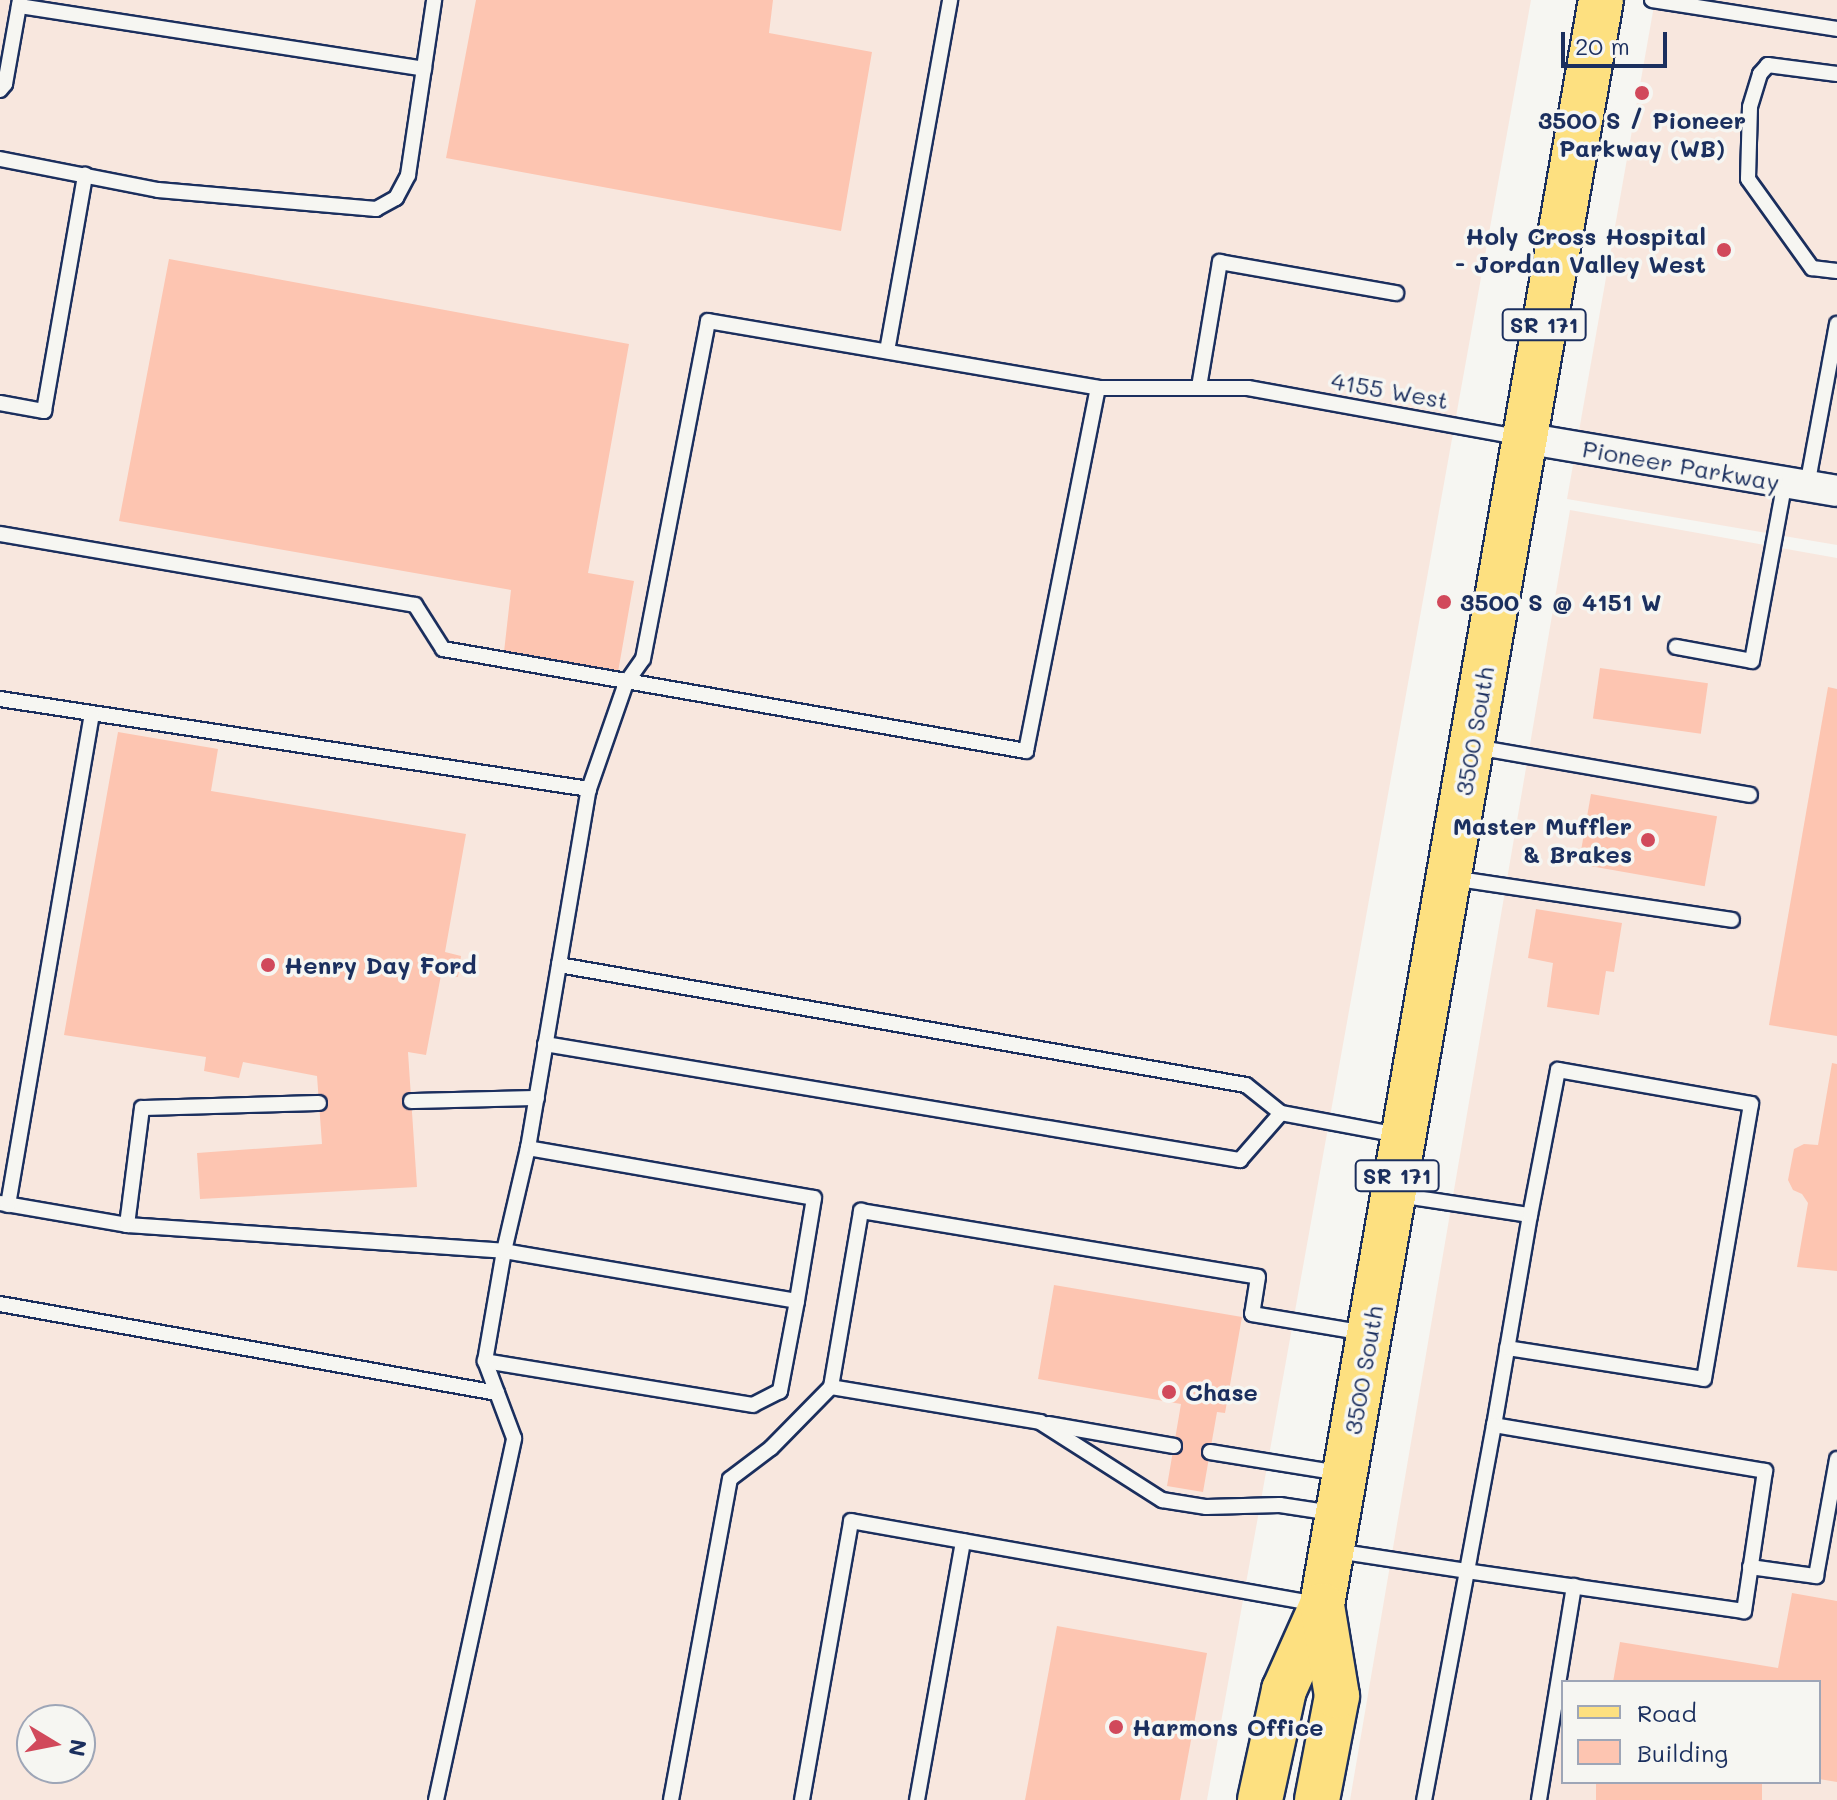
<!DOCTYPE html>
<style>
body{margin:0}
#map{position:relative;width:1837px;height:1800px;overflow:hidden;background:#f6f6f2;font-family:Mali,sans-serif}
div>[style]{position:absolute}
[style*='--x']{left:calc(var(--x)*1px);top:calc(var(--y)*1px);width:calc(var(--w)*1px);rotate:calc(var(--a)*1deg)}
.built>*{inset:0;background:#f8e7de}
.building>*{inset:0;background:#fdc5b1;transform-origin:0 0}
.roads{filter:drop-shadow(2px 0 #1b2f5e) drop-shadow(-2px 0 #1b2f5e) drop-shadow(0 2px #1b2f5e) drop-shadow(0 -2px #1b2f5e)}
.lane>*{height:14px;margin:-7px;padding:0 7px;transform-origin:7px;border-radius:7px;background:#f6f6f2}
.street>*{height:30px;margin:-15px;padding:0 15px;transform-origin:15px;border-radius:15px;background:#f6f6f2}
.primary>*{height:44px;margin:-22px;padding:0 22px;transform-origin:22px;border-radius:22px;background:#fde080}
.dots>*{width:22px;height:22px;translate:-50% -50%;box-sizing:border-box;border:4px solid #f6f6f2;border-radius:50%}
span{translate:-50% -50%;white-space:nowrap;text-align:center;line-height:1.15;-webkit-text-stroke:7px #f6f6f2;paint-order:stroke}
.shield-label span{padding:2px 6px;background:#f6f6f2;border:2px solid;border-radius:6px;-webkit-text-stroke-width:0}
.shield-label{font-size:22px;color:#1b2f5e;font-weight:700}
.poi-label{font-size:24px;color:#1b2f5e;font-weight:700}
.right{translate:-100% -50%;text-align:right}
.left{translate:0 -50%;text-align:left}
.street-label{font-size:24px;color:#1b2f5e}
.legend{position:absolute;left:1561px;top:1680px;width:260px;height:104px;box-sizing:border-box;background:#f6f6f2;border:2px solid #9ea6b7;margin:0;padding:10px 14px;list-style:none;font-size:24px;color:#1b2f5e}
.legend li{display:flex;align-items:center;gap:16px;height:40px}
.legend b{width:40px;border:2px solid #9ea6b7}
.north{position:absolute;left:16px;top:1704px;width:80px;height:80px;box-sizing:border-box;background:#f6f6f2;border:2px solid #9ea6b7;border-radius:50%;rotate:100deg;font-size:22px;font-weight:700;line-height:32px;text-align:center;color:#1b2f5e}
.north::after{content:'';display:block;margin:auto;width:28px;height:36px;background:#d1495b;clip-path:polygon(50% 0,100% 100%,50% 72%,0 100%)}
.scale{position:absolute;left:1561px;top:32px;width:106px;height:36px;box-sizing:border-box;border:4px solid #1b2f5e;border-top:0;padding-left:10px;font-size:24px;line-height:28px;white-space:nowrap;color:#1b2f5e;-webkit-text-stroke:6px #f6f6f2;paint-order:stroke}
</style>
<div id="map">
<div class="built">
<div style="clip-path:polygon(evenodd,0 0,1531px 0,1207px 1800px,0 1800px,0 0,32px 1720px,80px 1720px,80px 1768px,32px 1768px,32px 1720px)"></div>
<div style="clip-path:polygon(1655px 0,1837px 0,1837px 545px,1567px 499px)"></div>
<div style="clip-path:polygon(evenodd,1570px 510px,1837px 558px,1837px 1800px,1350px 1800px,1570px 510px,1563px 1682px,1819px 1682px,1819px 1782px,1563px 1782px,1563px 1682px)"></div>
</div>
<div class="building">
<div style="clip-path:polygon(476px 0,773px 0,769px 33px,872px 52px,841px 231px,446px 158px)"></div>
<div style="clip-path:polygon(169px 259px,629px 344px,588px 573px,634px 581px,618px 672px,504px 652px,511px 590px,119px 521px)"></div>
<div style="left:1600px;top:668px;width:109px;height:51px;rotate:8deg"></div>
<div style="clip-path:polygon(1828px 687px,1837px 689px,1837px 1036px,1769px 1025px)"></div>
<div style="clip-path:polygon(118px 732px,218px 749px,211px 791px,466px 834px,445px 952px,461px 956px,458px 977px,441px 975px,426px 1055px,408px 1052px,417px 1187px,200px 1199px,197px 1153px,322px 1144px,317px 1076px,243px 1062px,239px 1078px,204px 1071px,206px 1057px,64px 1035px)"></div>
<div style="left:1591px;top:794px;width:128px;height:71px;rotate:10deg"></div>
<div style="clip-path:polygon(1536px 909px,1622px 923px,1614px 972px,1606px 971px,1599px 1015px,1547px 1007px,1553px 963px,1528px 958px)"></div>
<div style="clip-path:polygon(1832px 1063px,1837px 1064px,1837px 1271px,1797px 1267px,1808px 1203px,1802px 1194px,1793px 1190px,1788px 1180px,1794px 1149px,1804px 1144px,1818px 1145px)"></div>
<div style="clip-path:polygon(1054px 1285px,1242px 1317px,1225px 1413px,1217px 1412px,1203px 1492px,1167px 1486px,1181px 1404px,1038px 1379px)"></div>
<div style="clip-path:polygon(1792px 1593px,1837px 1601px,1837px 1782px,1819px 1779px,1819px 1682px,1613px 1682px,1620px 1642px,1778px 1668px)"></div>
<div style="clip-path:polygon(1057px 1626px,1207px 1653px,1180px 1800px,1025px 1800px)"></div>
<div style="left:1596px;top:1782px;width:166px;height:18px"></div>
</div>
<div class="roads">
<div class="lane">
<div style="--x:1652;--y:0;--w:187;--a:8.9"></div>
<div style="--x:19;--y:6;--w:410;--a:8.8"></div>
<div style="--x:1837;--y:74;--w:70;--a:-172.6"></div>
<div style="--x:1768;--y:65;--w:12;--a:132"></div>
<div style="--x:1760;--y:74;--w:34;--a:107"></div>
<div style="--x:1750;--y:107;--w:72;--a:91.6"></div>
<div style="--x:1748;--y:179;--w:110;--a:54.3"></div>
<div style="--x:1812;--y:268;--w:25;--a:7"></div>
<div style="--x:0;--y:90;--w:8;--a:-50"></div>
<div style="--x:5;--y:84;--w:85;--a:-79.9"></div>
<div style="--x:0;--y:159;--w:161;--a:11.1"></div>
<div style="--x:158;--y:190;--w:219;--a:5"></div>
<div style="--x:376;--y:209;--w:23;--a:-29"></div>
<div style="--x:396;--y:198;--w:26;--a:-62"></div>
<div style="--x:408;--y:175;--w:177;--a:-81.5"></div>
<div style="--x:887;--y:351;--w:357;--a:-79.8"></div>
<div style="--x:1199;--y:387;--w:127;--a:-80.5"></div>
<div style="--x:1220;--y:262;--w:179;--a:10"></div>
<div style="--x:0;--y:403;--w:45;--a:10.3"></div>
<div style="--x:44;--y:411;--w:240;--a:-80.1"></div>
<div style="--x:1807;--y:486;--w:165;--a:-79.5"></div>
<div style="--x:0;--y:534;--w:421;--a:9.7"></div>
<div style="--x:415;--y:605;--w:52;--a:57.5"></div>
<div style="--x:443;--y:649;--w:592;--a:9.92"></div>
<div style="--x:1026;--y:751;--w:370;--a:-78.8"></div>
<div style="--x:1676;--y:647;--w:77;--a:10.4"></div>
<div style="--x:1752;--y:661;--w:182;--a:-79.6"></div>
<div style="--x:0;--y:699;--w:596;--a:8.69"></div>
<div style="--x:1476;--y:747;--w:278;--a:9.9"></div>
<div style="--x:1452;--y:878;--w:283;--a:8.5"></div>
<div style="--x:559;--y:965;--w:697;--a:9.91"></div>
<div style="--x:1246;--y:1085;--w:45;--a:38.7"></div>
<div style="--x:1281;--y:1113;--w:120;--a:10.6"></div>
<div style="--x:545;--y:1044;--w:705;--a:9.48"></div>
<div style="--x:1240;--y:1160;--w:62;--a:-48.9"></div>
<div style="--x:411;--y:1101;--w:126;--a:-1.4"></div>
<div style="--x:528;--y:1148;--w:290;--a:9.9"></div>
<div style="--x:814;--y:1198;--w:104;--a:99.4"></div>
<div style="--x:1397;--y:1195;--w:134;--a:8.6"></div>
<div style="--x:1530;--y:1215;--w:213;--a:99.7"></div>
<div style="--x:0;--y:1203;--w:129;--a:9.8"></div>
<div style="--x:127;--y:1225;--w:378;--a:3.9"></div>
<div style="--x:504;--y:1251;--w:297;--a:9.7"></div>
<div style="--x:797;--y:1301;--w:92;--a:100.7"></div>
<div style="--x:780;--y:1391;--w:30;--a:153"></div>
<div style="--x:753;--y:1405;--w:272;--a:-170.7"></div>
<div style="--x:8;--y:1205;--w:497;--a:-80.3"></div>
<div style="--x:127;--y:1225;--w:118;--a:-82.7"></div>
<div style="--x:142;--y:1108;--w:177;--a:-1.6"></div>
<div style="--x:0;--y:1304;--w:505;--a:10.15"></div>
<div style="--x:1507;--y:1348;--w:199;--a:8.9"></div>
<div style="--x:1704;--y:1379;--w:279;--a:-80.3"></div>
<div style="--x:1751;--y:1104;--w:196;--a:-170"></div>
<div style="--x:1558;--y:1070;--w:148;--a:100.9"></div>
<div style="--x:831;--y:1387;--w:212;--a:9.5"></div>
<div style="--x:1040;--y:1422;--w:145;--a:32.6"></div>
<div style="--x:1162;--y:1500;--w:45;--a:9"></div>
<div style="--x:1206;--y:1507;--w:74;--a:-1.5"></div>
<div style="--x:1280;--y:1505;--w:53;--a:8.7"></div>
<div style="--x:1048;--y:1424;--w:128;--a:9.9"></div>
<div style="--x:1494;--y:1425;--w:275;--a:9.6"></div>
<div style="--x:1765;--y:1471;--w:142;--a:98.5"></div>
<div style="--x:1744;--y:1611;--w:280;--a:-171.8"></div>
<div style="--x:1467;--y:1571;--w:148;--a:-79.5"></div>
<div style="--x:1210;--y:1452;--w:132;--a:9.2"></div>
<div style="--x:1336;--y:1551;--w:133;--a:8.7"></div>
<div style="--x:1467;--y:1571;--w:233;--a:100.6"></div>
<div style="--x:1750;--y:1567;--w:67;--a:7.8"></div>
<div style="--x:1816;--y:1576;--w:119;--a:-79.8"></div>
<div style="--x:436;--y:1800;--w:370;--a:-77.8"></div>
<div style="--x:514;--y:1438;--w:82;--a:-110.6"></div>
<div style="--x:485;--y:1361;--w:112;--a:-80.2"></div>
<div style="--x:504;--y:1251;--w:106;--a:-76.9"></div>
<div style="--x:528;--y:1148;--w:364;--a:-80.4"></div>
<div style="--x:589;--y:789;--w:112;--a:-70.8"></div>
<div style="--x:626;--y:683;--w:29;--a:-55"></div>
<div style="--x:643;--y:659;--w:344;--a:-79.1"></div>
<div style="--x:708;--y:321;--w:396;--a:9.7"></div>
<div style="--x:1098;--y:388;--w:150;--a:0"></div>
<div style="--x:1248;--y:388;--w:279;--a:10.3"></div>
<div style="--x:671;--y:1800;--w:326;--a:-79.6"></div>
<div style="--x:730;--y:1479;--w:51;--a:-37.1"></div>
<div style="--x:771;--y:1448;--w:86;--a:-45.5"></div>
<div style="--x:831;--y:1387;--w:179;--a:-80.3"></div>
<div style="--x:861;--y:1211;--w:402;--a:9.4"></div>
<div style="--x:1258;--y:1277;--w:37;--a:99"></div>
<div style="--x:1252;--y:1314;--w:115;--a:9.5"></div>
<div style="--x:802;--y:1800;--w:283;--a:-80"></div>
<div style="--x:851;--y:1521;--w:473;--a:10.1"></div>
<div style="--x:917;--y:1800;--w:263;--a:-79.9"></div>
<div style="--x:1539;--y:1800;--w:217;--a:-80.7"></div>
</div>
<div class="street">
<div style="--x:1524;--y:438;--w:317;--a:9.6"></div>
</div>
<div class="primary">
<div style="--x:1260;--y:1800;--w:113;--a:-77.7"></div>
<div style="--x:1284;--y:1690;--w:93;--a:-65.9"></div>
<div style="--x:1322;--y:1605;--w:1629;--a:-80.14"></div>
<div style="--x:1317;--y:1800;--w:106;--a:-79.1"></div>
<div style="--x:1337;--y:1696;--w:92;--a:-99.4"></div>
</div>
</div>
<div class="dots">
<div style="left:1642px;top:93px;background:#d1495b"></div>
<div style="left:1724px;top:250px;background:#d1495b"></div>
<div style="left:1444px;top:602px;background:#d1495b"></div>
<div style="left:1648px;top:840px;background:#d1495b"></div>
<div style="left:268px;top:965px;background:#d1495b"></div>
<div style="left:1169px;top:1392px;background:#d1495b"></div>
<div style="left:1116px;top:1727px;background:#d1495b"></div>
</div>
<div class="shield-label">
<span style="left:1544px;top:325px">SR 171</span>
<span style="left:1397px;top:1176px">SR 171</span>
</div>
<div class="poi-label">
<span style="left:1642px;top:134px">3500 S / Pioneer<br>Parkway (WB)</span>
<span class="right" style="left:1706px;top:250px">Holy Cross Hospital<br>- Jordan Valley West</span>
<span class="left" style="left:1460px;top:602px">3500 S @ 4151 W</span>
<span class="right" style="left:1632px;top:840px">Master Muffler<br>&amp; Brakes</span>
<span class="left" style="left:284px;top:965px">Henry Day Ford</span>
<span class="left" style="left:1185px;top:1392px">Chase</span>
<span class="left" style="left:1132px;top:1727px">Harmons Office</span>
</div>
<div class="street-label">
<span style="left:1390px;top:390px;rotate:10deg">4155 West</span>
<span style="left:1681px;top:465px;rotate:10deg">Pioneer Parkway</span>
<span style="left:1474px;top:731px;rotate:-80deg">3500 South</span>
<span style="left:1363px;top:1370px;rotate:-80deg">3500 South</span>
</div>
<ul class="legend">
<li><b style="height:10px;background:#fde080"></b>Road</li>
<li><b style="height:22px;background:#fdc5b1"></b>Building</li>
</ul>
<div class="north">N</div>
<div class="scale">20 m</div>
</div>
